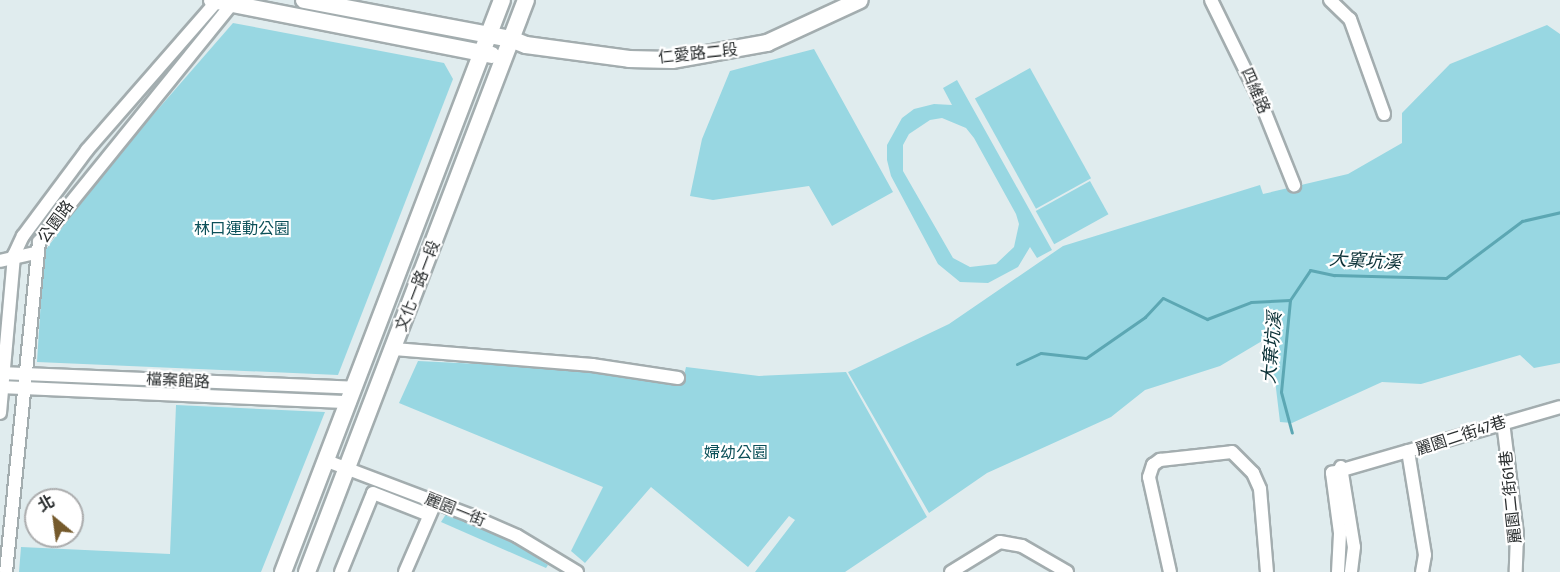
<!DOCTYPE html>
<meta charset="utf-8">
<style>
body{margin:0}
#map{position:relative;width:1560px;height:572px;overflow:hidden;background:#e0ecee;font-family:"Fira Sans Condensed","Noto Sans TC",sans-serif}
div>[style]{position:absolute}
[style*='--x']{left:calc(var(--x)*1px);top:calc(var(--y)*1px);width:calc(var(--w)*1px);rotate:calc(var(--a)*1deg)}
.green>*{inset:0;background:#98d7e2;transform-origin:0 0}
.stream>*{height:3px;margin:-1.5px;padding:0 1.5px;transform-origin:1.5px;border-radius:1.5px;background:#5ca7b3}
.roads{filter:drop-shadow(2px 0 #a3adaf) drop-shadow(-2px 0 #a3adaf) drop-shadow(0 2px #a3adaf) drop-shadow(0 -2px #a3adaf)}
.minor>*{height:12px;margin:-6px;padding:0 6px;transform-origin:6px;border-radius:6px;background:#fff}
.secondary>*{height:16px;margin:-8px;padding:0 8px;transform-origin:8px;border-radius:8px;background:#fff}
span{translate:-50% -50%;white-space:nowrap;text-align:center;line-height:1.15;-webkit-text-stroke:4.5px #fff;paint-order:stroke}
.street-label{font-size:16px;color:#2c3031}
.park-label{font-size:16px;color:#0c5059}
.water-label{font-size:18px;color:#0a3036;font-style:italic}
.north{position:absolute;left:24px;top:488px;width:60px;height:60px;box-sizing:border-box;background:#fff;border:2px solid #abacad;border-radius:50%;rotate:331deg;font-size:16px;font-weight:700;line-height:24px;text-align:center;color:#2c3031}
.north::after{content:'';display:block;margin:auto;width:21px;height:27px;background:#755a2c;clip-path:polygon(50% 0,100% 100%,50% 72%,0 100%)}
</style>
<div id="map">
<div class="green">
<div style="clip-path:polygon(233px 23px,444px 63px,453px 79px,338px 375px,37px 362px,44px 252px,105px 170px)"></div>
<div style="clip-path:polygon(1547px 25px,1560px 34px,1560px 363px,1534px 368px,1520px 355px,1421px 384px,1382px 382px,1292px 423px,1280px 422px,1275px 380px,1265px 362px,1262px 341px,1220px 366px,1145px 390px,1111px 417px,987px 473px,929px 513px,848px 372px,949px 324px,1063px 246px,1260px 185px,1263px 194px,1348px 174px,1402px 143px,1402px 113px,1450px 64px)"></div>
<div style="clip-path:polygon(814px 49px,893px 192px,832px 226px,809px 186px,713px 200px,690px 196px,702px 139px,730px 71px)"></div>
<div style="left:1030px;top:68px;width:126px;height:63px;rotate:61deg"></div>
<div style="clip-path:polygon(evenodd,957px 80px,1052px 250px,1037px 258px,1030px 247px,1018px 267px,988px 283px,960px 282px,938px 264px,891px 176px,887px 160px,887px 145px,902px 118px,914px 109px,934px 104px,952px 105px,943px 88px,957px 80px,942px 118px,966px 128px,974px 138px,1016px 214px,1019px 224px,1014px 247px,996px 264px,970px 267px,953px 258px,903px 171px,903px 145px,909px 134px,930px 120px,942px 118px)"></div>
<div style="left:1090px;top:181px;width:38px;height:62px;rotate:61deg"></div>
<div style="clip-path:polygon(418px 361px,582px 369px,682px 384px,686px 367px,759px 376px,846px 372px,927px 517px,845px 572px,755px 572px,795px 520px,789px 516px,748px 567px,651px 487px,585px 563px,571px 551px,603px 487px,399px 403px)"></div>
<div style="clip-path:polygon(176px 405px,325px 412px,261px 572px,19px 572px,21px 547px,170px 554px)"></div>
<div style="clip-path:polygon(448px 511px,516px 544px,548px 565px,546px 568px,441px 522px)"></div>
</div>
<div class="stream">
<div style="--x:1290;--y:300;--w:92;--a:95.6"></div>
<div style="--x:1281;--y:392;--w:42;--a:75"></div>
<div style="--x:1017;--y:364;--w:26;--a:-25"></div>
<div style="--x:1041;--y:353;--w:45;--a:6.3"></div>
<div style="--x:1086;--y:358;--w:72;--a:-34.8"></div>
<div style="--x:1145;--y:317;--w:26;--a:-47"></div>
<div style="--x:1163;--y:298;--w:49;--a:25.5"></div>
<div style="--x:1207;--y:319;--w:47;--a:-21.1"></div>
<div style="--x:1251;--y:302;--w:39;--a:-3"></div>
<div style="--x:1290;--y:300;--w:36;--a:-56"></div>
<div style="--x:1310;--y:270;--w:25;--a:12"></div>
<div style="--x:1334;--y:275;--w:112;--a:1.5"></div>
<div style="--x:1446;--y:278;--w:95;--a:-36.9"></div>
<div style="--x:1522;--y:221;--w:39;--a:-13"></div>
</div>
<div class="roads">
<div class="minor">
<div style="--x:1211;--y:0;--w:111;--a:63.9"></div>
<div style="--x:1260;--y:100;--w:92;--a:68.2"></div>
<div style="--x:1330;--y:0;--w:28;--a:44"></div>
<div style="--x:1350;--y:19;--w:101;--a:70.3"></div>
<div style="--x:0;--y:261;--w:36;--a:-13"></div>
<div style="--x:394;--y:349;--w:199;--a:4.6"></div>
<div style="--x:592;--y:365;--w:87;--a:8.6"></div>
<div style="--x:0;--y:373;--w:355;--a:2.4"></div>
<div style="--x:0;--y:387;--w:350;--a:2.5"></div>
<div style="--x:0;--y:413;--w:159;--a:-84.9"></div>
<div style="--x:14;--y:255;--w:21;--a:-65"></div>
<div style="--x:23;--y:236;--w:107;--a:-53.3"></div>
<div style="--x:87;--y:150;--w:199;--a:-48.9"></div>
<div style="--x:1503;--y:422;--w:113;--a:82.9"></div>
<div style="--x:1517;--y:534;--w:38;--a:92"></div>
<div style="--x:327;--y:461;--w:152;--a:20.8"></div>
<div style="--x:469;--y:515;--w:52;--a:23.6"></div>
<div style="--x:517;--y:536;--w:70;--a:31"></div>
<div style="--x:1341;--y:467;--w:81;--a:80.8"></div>
<div style="--x:1354;--y:547;--w:25;--a:97"></div>
<div style="--x:6;--y:572;--w:332;--a:-84.3"></div>
<div style="--x:39;--y:242;--w:311;--a:-51"></div>
<div style="--x:341;--y:572;--w:85;--a:-67.9"></div>
<div style="--x:373;--y:493;--w:60;--a:21.4"></div>
<div style="--x:405;--y:572;--w:68;--a:-66.5"></div>
<div style="--x:951;--y:572;--w:57;--a:-31.5"></div>
<div style="--x:1000;--y:542;--w:22;--a:10"></div>
<div style="--x:1022;--y:546;--w:52;--a:30"></div>
<div style="--x:1170;--y:572;--w:97;--a:-102.5"></div>
<div style="--x:1149;--y:477;--w:13;--a:-72"></div>
<div style="--x:1153;--y:465;--w:9;--a:-36"></div>
<div style="--x:1160;--y:460;--w:72;--a:-6.3"></div>
<div style="--x:1232;--y:452;--w:30;--a:45"></div>
<div style="--x:1253;--y:473;--w:17;--a:66"></div>
<div style="--x:1260;--y:489;--w:83;--a:85.2"></div>
<div style="--x:1338;--y:572;--w:39;--a:-87"></div>
<div style="--x:1340;--y:533;--w:61;--a:-97.6"></div>
<div style="--x:1332;--y:473;--w:79;--a:-16.1"></div>
<div style="--x:1422;--y:572;--w:17;--a:-80"></div>
<div style="--x:1425;--y:555;--w:105;--a:-99.3"></div>
<div style="--x:1408;--y:451;--w:158;--a:-16.1"></div>
</div>
<div class="secondary">
<div style="--x:212;--y:0;--w:285;--a:11.1"></div>
<div style="--x:304;--y:0;--w:211;--a:10.7"></div>
<div style="--x:511;--y:39;--w:16;--a:22"></div>
<div style="--x:526;--y:45;--w:104;--a:7.7"></div>
<div style="--x:629;--y:59;--w:43;--a:1.3"></div>
<div style="--x:672;--y:60;--w:97;--a:-10.1"></div>
<div style="--x:767;--y:43;--w:102;--a:-24.8"></div>
<div style="--x:283;--y:572;--w:612;--a:-69.05"></div>
<div style="--x:307;--y:572;--w:612;--a:-69.05"></div>
</div>
</div>
<div class="street-label">
<span style="left:698px;top:54px;rotate:-6deg">仁愛路二段</span>
<span style="left:1255px;top:91px;rotate:66deg">四維路</span>
<span style="left:56px;top:222px;rotate:-54deg">公園路</span>
<span style="left:418px;top:286px;rotate:-69deg">文化一路一段</span>
<span style="left:178px;top:381px;rotate:3deg">檔案館路</span>
<span style="left:1461px;top:436px;rotate:-18deg">麗園二街47巷</span>
<span style="left:1511px;top:497px;rotate:-96deg">麗園二街61巷</span>
<span style="left:455px;top:510px;rotate:22deg">麗園一街</span>
</div>
<div class="park-label">
<span style="left:242px;top:229px">林口運動公園</span>
<span style="left:736px;top:453px">婦幼公園</span>
</div>
<div class="water-label">
<span style="left:1365px;top:261px;rotate:3deg">大窠坑溪</span>
<span style="left:1272px;top:348px;rotate:-85deg">大棄坑溪</span>
</div>
<div class="north">北</div>
</div>
